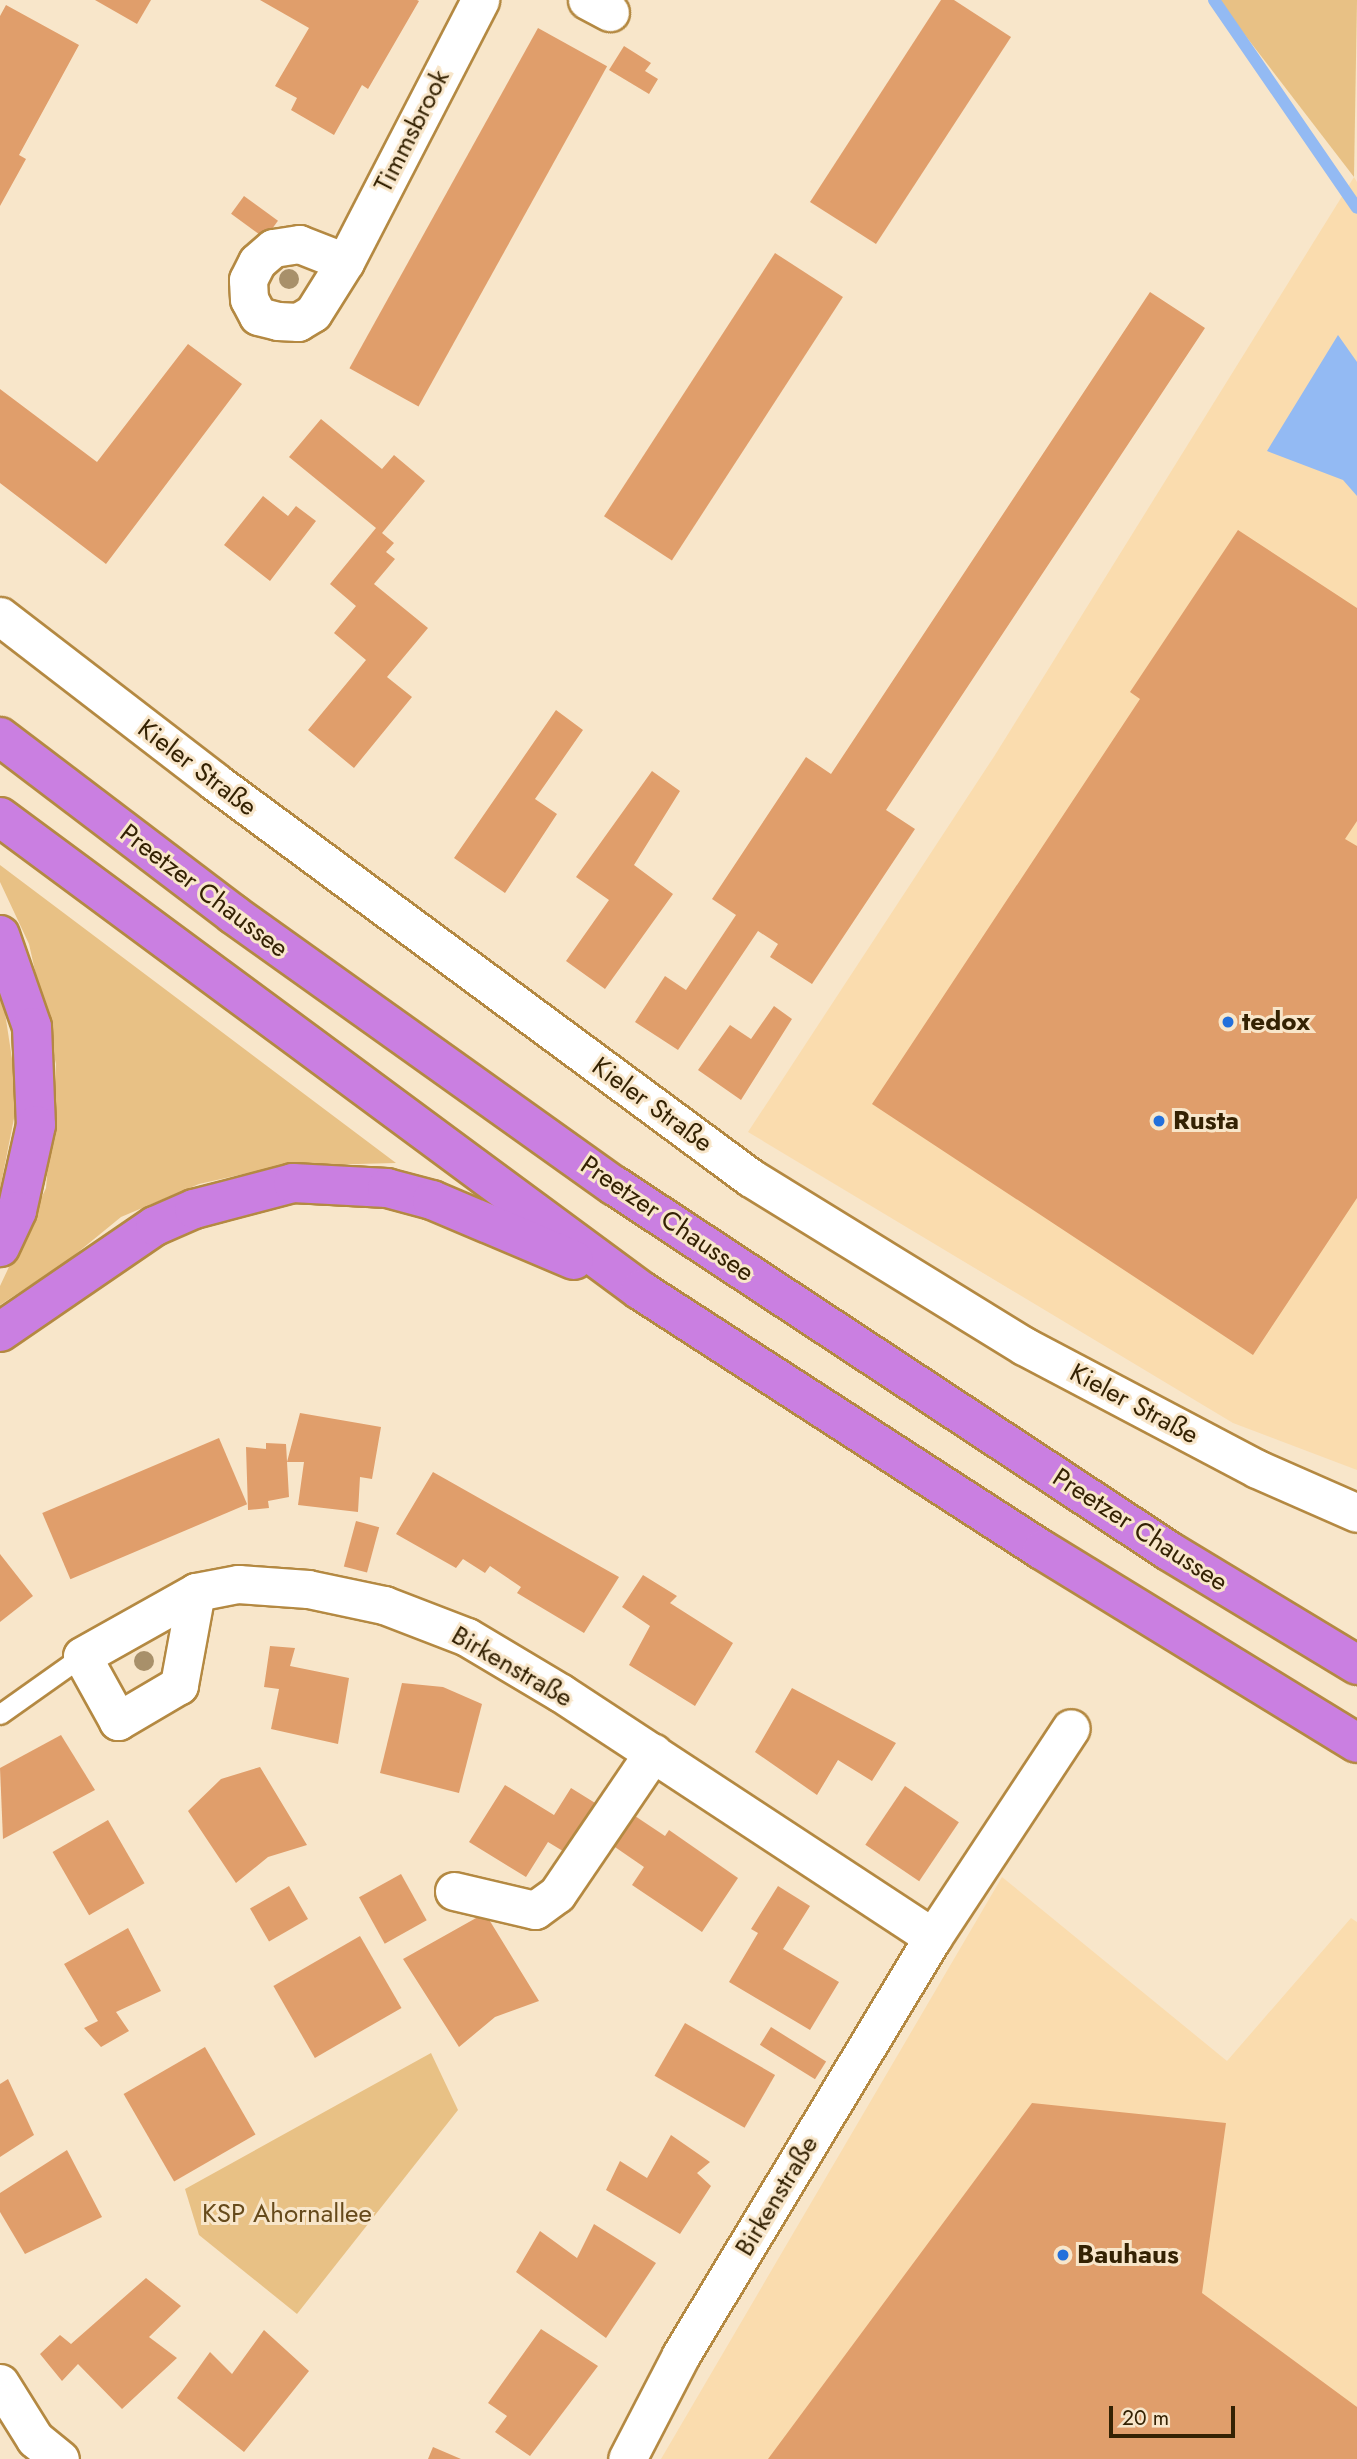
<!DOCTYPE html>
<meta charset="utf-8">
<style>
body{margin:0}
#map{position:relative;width:1357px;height:2459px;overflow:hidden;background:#f8e6ca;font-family:Jost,sans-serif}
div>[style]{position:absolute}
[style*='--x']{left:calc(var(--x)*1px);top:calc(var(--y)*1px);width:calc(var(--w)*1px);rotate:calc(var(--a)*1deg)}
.built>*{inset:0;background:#fadcae}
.green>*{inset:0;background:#e8c185}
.water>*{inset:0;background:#93baf3}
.stream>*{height:12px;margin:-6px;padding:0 6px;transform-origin:6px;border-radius:6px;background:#93baf3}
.building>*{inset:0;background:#e09e6b;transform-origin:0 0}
.roads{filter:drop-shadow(2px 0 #b48942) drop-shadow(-2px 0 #b48942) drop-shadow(0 2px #b48942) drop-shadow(0 -2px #b48942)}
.lane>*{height:19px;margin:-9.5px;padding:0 9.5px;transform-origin:9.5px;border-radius:9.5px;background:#fff}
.street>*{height:37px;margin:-18.5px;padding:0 18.5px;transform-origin:18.5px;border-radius:18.5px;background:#fff}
.highway>*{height:38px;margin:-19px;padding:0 19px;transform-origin:19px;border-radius:19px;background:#ca7fe1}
.trees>*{width:20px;height:20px;margin:-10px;border-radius:50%;background:#a8906a}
.dots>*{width:19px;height:19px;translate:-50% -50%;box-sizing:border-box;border:4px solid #f8e6ca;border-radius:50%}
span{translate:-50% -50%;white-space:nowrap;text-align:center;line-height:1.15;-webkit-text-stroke:6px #f8e6ca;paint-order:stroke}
.street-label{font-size:26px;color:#342203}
.poi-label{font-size:26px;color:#342203;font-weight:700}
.left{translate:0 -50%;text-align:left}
.park-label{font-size:26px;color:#664a1b}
.scale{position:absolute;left:1109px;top:2406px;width:126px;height:32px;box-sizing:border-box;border:4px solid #342203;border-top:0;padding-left:9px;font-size:21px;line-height:24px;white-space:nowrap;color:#342203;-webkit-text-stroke:5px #f8e6ca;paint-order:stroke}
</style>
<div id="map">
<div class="built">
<div style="clip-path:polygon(1354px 177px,1357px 182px,1357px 1470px,1233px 1423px,748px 1132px,995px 755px)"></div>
<div style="clip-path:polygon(1002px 1877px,1227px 2061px,1351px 1918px,1357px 1922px,1357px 2459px,661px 2459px)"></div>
</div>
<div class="green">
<div style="clip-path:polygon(1218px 0,1357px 0,1354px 177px)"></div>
<div style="clip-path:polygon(0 865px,396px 1163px,280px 1166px,199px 1184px,121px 1217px,66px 1262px,0 1305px,0 1286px,46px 1188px,56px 1064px,29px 944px,0 882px)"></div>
<div style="clip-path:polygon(0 980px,18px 1098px,0 1189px)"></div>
<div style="clip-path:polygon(431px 2053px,458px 2110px,297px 2314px,199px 2235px,185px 2189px)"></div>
</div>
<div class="water">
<div style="clip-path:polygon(1338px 335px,1357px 362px,1357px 496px,1343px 480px,1267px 451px)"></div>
</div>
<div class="stream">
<div style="--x:1214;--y:0;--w:252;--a:55.5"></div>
</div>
<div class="building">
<div style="clip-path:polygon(95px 0,151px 0,137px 24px)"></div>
<div style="clip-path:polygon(260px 0,417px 0,419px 1px,368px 89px,362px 85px,334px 135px,291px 110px,297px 98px,275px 86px,309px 28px)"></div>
<div style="clip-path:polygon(941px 0,954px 0,1011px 37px,876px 244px,810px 202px)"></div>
<div style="clip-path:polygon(6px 5px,79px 45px,19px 155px,26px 159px,0 206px,0 16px)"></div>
<div style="left:538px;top:28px;width:79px;height:389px;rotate:29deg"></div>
<div style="clip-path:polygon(624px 46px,651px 63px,645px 71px,658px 79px,649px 94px,609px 70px)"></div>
<div style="left:244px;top:196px;width:42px;height:22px;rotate:36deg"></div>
<div style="left:775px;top:253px;width:81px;height:314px;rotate:33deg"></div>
<div style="clip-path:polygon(1150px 292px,1205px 328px,886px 810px,915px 829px,812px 984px,770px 957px,778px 944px,758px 931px,678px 1050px,635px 1022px,665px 976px,686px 990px,736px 915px,712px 899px,806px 757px,831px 774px)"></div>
<div style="clip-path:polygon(188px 344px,242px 384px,106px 564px,0 483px,0 389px,97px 462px)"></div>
<div style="clip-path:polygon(321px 419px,382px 469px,394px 455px,425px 481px,382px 533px,394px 543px,386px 552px,395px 559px,374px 584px,428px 628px,387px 677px,412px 697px,354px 768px,308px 730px,366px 660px,334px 633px,356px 606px,330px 584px,376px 528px,289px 457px)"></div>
<div style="clip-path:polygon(263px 496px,288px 516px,296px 506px,316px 521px,270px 581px,224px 545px)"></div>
<div style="clip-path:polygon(1238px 530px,1357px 608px,1357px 821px,1345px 839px,1357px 846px,1357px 1198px,1253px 1355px,872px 1104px,1140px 699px,1130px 692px)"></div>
<div style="clip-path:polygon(556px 710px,583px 730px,535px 799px,557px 814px,505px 893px,454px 858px)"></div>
<div style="clip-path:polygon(652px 771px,680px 791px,634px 865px,673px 894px,605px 989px,566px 961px,609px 900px,576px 877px)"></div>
<div style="clip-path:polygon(774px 1006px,792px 1019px,741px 1100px,698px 1070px,730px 1025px,751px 1039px)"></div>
<div style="clip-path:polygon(300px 1413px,381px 1427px,372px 1479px,360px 1477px,358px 1512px,298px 1505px,304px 1462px,287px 1462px)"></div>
<div style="left:219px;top:1438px;width:72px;height:192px;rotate:67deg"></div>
<div style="clip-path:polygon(266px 1443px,286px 1444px,289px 1497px,268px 1501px,269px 1508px,248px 1510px,246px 1447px,266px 1449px)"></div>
<div style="clip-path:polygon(433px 1472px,619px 1577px,584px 1633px,517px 1593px,521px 1587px,490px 1566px,485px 1573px,463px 1559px,456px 1568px,396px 1534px)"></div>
<div style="left:356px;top:1521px;width:24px;height:47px;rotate:15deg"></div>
<div style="clip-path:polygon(0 1554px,33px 1596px,0 1622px)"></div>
<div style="clip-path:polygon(643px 1575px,677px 1596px,670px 1603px,733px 1643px,695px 1706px,629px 1665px,650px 1626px,622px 1607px)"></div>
<div style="clip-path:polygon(270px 1646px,295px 1648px,290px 1666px,349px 1678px,338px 1744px,271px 1729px,279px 1689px,264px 1687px)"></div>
<div style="clip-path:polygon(402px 1683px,443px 1687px,482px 1704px,459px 1793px,380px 1773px)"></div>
<div style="clip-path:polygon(792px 1688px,896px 1743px,872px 1781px,838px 1760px,817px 1795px,755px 1752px)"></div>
<div style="clip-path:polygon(61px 1735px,95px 1790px,3px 1839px,0 1768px)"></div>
<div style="clip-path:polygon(260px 1767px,307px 1845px,268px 1857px,236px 1883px,188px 1811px,221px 1779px)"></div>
<div style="clip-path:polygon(505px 1785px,554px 1815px,571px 1788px,600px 1806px,571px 1856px,548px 1842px,526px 1877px,469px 1842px)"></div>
<div style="left:905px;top:1786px;width:65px;height:71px;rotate:34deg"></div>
<div style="clip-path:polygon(632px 1814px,665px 1836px,669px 1830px,738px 1878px,702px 1932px,632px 1885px,644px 1867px,612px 1845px)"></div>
<div style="left:108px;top:1820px;width:73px;height:64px;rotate:60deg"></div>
<div style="left:401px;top:1874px;width:53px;height:48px;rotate:61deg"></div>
<div style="left:289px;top:1886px;width:38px;height:45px;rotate:60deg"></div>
<div style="clip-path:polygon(778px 1886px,810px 1906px,783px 1949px,839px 1982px,810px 2030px,729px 1982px,758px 1933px,751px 1929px)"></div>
<div style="clip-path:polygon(485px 1913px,539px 2001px,495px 2017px,459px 2047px,403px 1959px)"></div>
<div style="clip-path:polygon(128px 1928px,161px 1991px,116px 2012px,129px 2031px,101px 2047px,84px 2028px,98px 2021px,64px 1964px)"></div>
<div style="left:360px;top:1936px;width:83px;height:100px;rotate:60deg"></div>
<div style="left:685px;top:2023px;width:104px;height:61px;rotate:30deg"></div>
<div style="left:771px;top:2027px;width:65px;height:21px;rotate:32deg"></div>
<div style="left:205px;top:2047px;width:101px;height:94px;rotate:60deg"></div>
<div style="clip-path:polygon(8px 2079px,34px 2135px,0 2157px,0 2084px)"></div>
<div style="clip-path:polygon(1032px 2103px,1226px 2123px,1202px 2293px,1357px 2407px,1357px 2459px,768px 2459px)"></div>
<div style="clip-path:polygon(671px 2135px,710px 2162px,697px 2173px,711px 2186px,680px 2234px,606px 2190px,620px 2161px,647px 2178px)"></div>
<div style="clip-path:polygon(67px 2150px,102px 2217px,25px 2254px,0 2212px,0 2193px)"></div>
<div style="clip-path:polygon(594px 2224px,656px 2263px,606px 2338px,516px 2272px,540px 2231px,577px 2258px)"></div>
<div style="clip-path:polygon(146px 2278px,181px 2306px,149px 2337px,177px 2358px,122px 2409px,78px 2364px,62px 2381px,40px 2354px,60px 2335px,71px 2344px)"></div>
<div style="clip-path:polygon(541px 2329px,598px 2366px,530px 2456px,495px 2432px,507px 2416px,488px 2403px)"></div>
<div style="clip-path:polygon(264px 2330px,309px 2371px,244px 2452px,177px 2398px,210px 2352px,232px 2374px)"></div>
<div style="clip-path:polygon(433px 2447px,461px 2459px,428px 2459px)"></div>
</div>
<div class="roads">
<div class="lane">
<div style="--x:0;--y:1714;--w:100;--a:-35.3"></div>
</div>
<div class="street">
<div style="--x:587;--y:0;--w:26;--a:28"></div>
<div style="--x:345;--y:262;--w:49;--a:-158.6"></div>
<div style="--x:299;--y:244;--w:26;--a:171"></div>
<div style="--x:273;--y:248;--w:21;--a:139"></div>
<div style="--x:257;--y:262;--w:20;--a:117"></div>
<div style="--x:248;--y:280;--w:19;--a:87"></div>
<div style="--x:249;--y:299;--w:19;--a:62"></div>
<div style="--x:258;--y:316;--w:21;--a:14"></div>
<div style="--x:278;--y:321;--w:20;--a:3"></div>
<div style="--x:298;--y:322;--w:17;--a:-31"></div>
<div style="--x:313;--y:313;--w:60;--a:-57.9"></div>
<div style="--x:345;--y:262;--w:295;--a:-62.7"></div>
<div style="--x:0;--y:616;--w:270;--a:37.6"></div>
<div style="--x:214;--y:781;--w:668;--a:36.48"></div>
<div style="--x:751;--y:1178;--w:321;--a:31.6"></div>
<div style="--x:1024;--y:1346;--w:263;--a:27.8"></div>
<div style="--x:1257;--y:1469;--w:109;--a:23.7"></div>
<div style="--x:196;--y:1592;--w:95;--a:100.4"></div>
<div style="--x:179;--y:1685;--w:71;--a:149.5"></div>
<div style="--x:118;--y:1721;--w:74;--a:-119"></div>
<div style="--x:82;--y:1656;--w:131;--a:-29.3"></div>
<div style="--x:196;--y:1592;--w:43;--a:-10.8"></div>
<div style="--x:238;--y:1584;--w:70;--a:4.1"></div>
<div style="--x:308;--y:1589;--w:78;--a:11.9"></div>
<div style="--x:384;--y:1605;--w:89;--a:21.1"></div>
<div style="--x:467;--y:1637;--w:109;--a:30.8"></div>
<div style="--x:561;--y:1693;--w:445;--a:33.3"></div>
<div style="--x:933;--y:1937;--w:488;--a:121.1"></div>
<div style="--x:681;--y:2355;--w:117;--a:117.4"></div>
<div style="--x:454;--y:1891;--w:83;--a:13.2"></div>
<div style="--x:535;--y:1910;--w:27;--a:-36"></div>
<div style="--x:557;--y:1894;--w:171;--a:-55.8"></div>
<div style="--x:933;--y:1937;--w:250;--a:-56.6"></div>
<div style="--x:0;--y:2383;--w:66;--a:58"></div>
<div style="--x:35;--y:2439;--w:32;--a:39"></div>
</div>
<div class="highway">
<div style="--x:0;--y:737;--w:293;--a:37.2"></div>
<div style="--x:233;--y:914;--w:469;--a:35.5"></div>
<div style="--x:615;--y:1186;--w:663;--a:33.38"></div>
<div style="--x:1169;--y:1551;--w:220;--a:31.2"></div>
<div style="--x:0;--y:817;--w:796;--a:36.47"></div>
<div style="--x:640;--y:1290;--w:479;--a:32.9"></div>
<div style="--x:1042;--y:1550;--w:369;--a:31.5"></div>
<div style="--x:0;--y:935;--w:97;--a:70.8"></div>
<div style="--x:32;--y:1027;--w:98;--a:87.7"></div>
<div style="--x:36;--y:1125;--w:88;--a:102.5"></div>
<div style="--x:17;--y:1211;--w:40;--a:115"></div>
<div style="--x:0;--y:1332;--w:188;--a:-34.4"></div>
<div style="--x:155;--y:1226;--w:43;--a:-23.6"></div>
<div style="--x:194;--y:1209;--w:102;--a:-14.7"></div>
<div style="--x:293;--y:1183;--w:94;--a:3"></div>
<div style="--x:387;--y:1188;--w:47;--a:14.9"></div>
<div style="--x:432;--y:1200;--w:154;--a:22.9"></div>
</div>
</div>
<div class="trees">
<div style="left:289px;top:279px"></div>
<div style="left:144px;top:1661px"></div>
</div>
<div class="dots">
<div style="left:1228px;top:1022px;background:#2370db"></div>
<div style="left:1159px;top:1121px;background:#2370db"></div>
<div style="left:1063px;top:2255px;background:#2370db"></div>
</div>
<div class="street-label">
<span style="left:412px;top:131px;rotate:-63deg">Timmsbrook</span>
<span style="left:197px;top:768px;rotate:37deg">Kieler Straße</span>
<span style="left:204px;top:891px;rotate:37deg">Preetzer Chaussee</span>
<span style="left:652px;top:1105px;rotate:36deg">Kieler Straße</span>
<span style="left:667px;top:1219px;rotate:34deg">Preetzer Chaussee</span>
<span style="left:1134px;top:1404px;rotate:28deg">Kieler Straße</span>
<span style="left:1140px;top:1530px;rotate:33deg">Preetzer Chaussee</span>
<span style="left:512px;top:1667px;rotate:30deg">Birkenstraße</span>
<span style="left:777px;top:2196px;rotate:-59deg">Birkenstraße</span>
</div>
<div class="poi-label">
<span class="left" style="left:1242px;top:1022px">tedox</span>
<span class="left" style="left:1173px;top:1121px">Rusta</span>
<span class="left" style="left:1077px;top:2255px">Bauhaus</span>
</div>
<div class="park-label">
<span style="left:287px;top:2214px">KSP Ahornallee</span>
</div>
<div class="scale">20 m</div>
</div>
